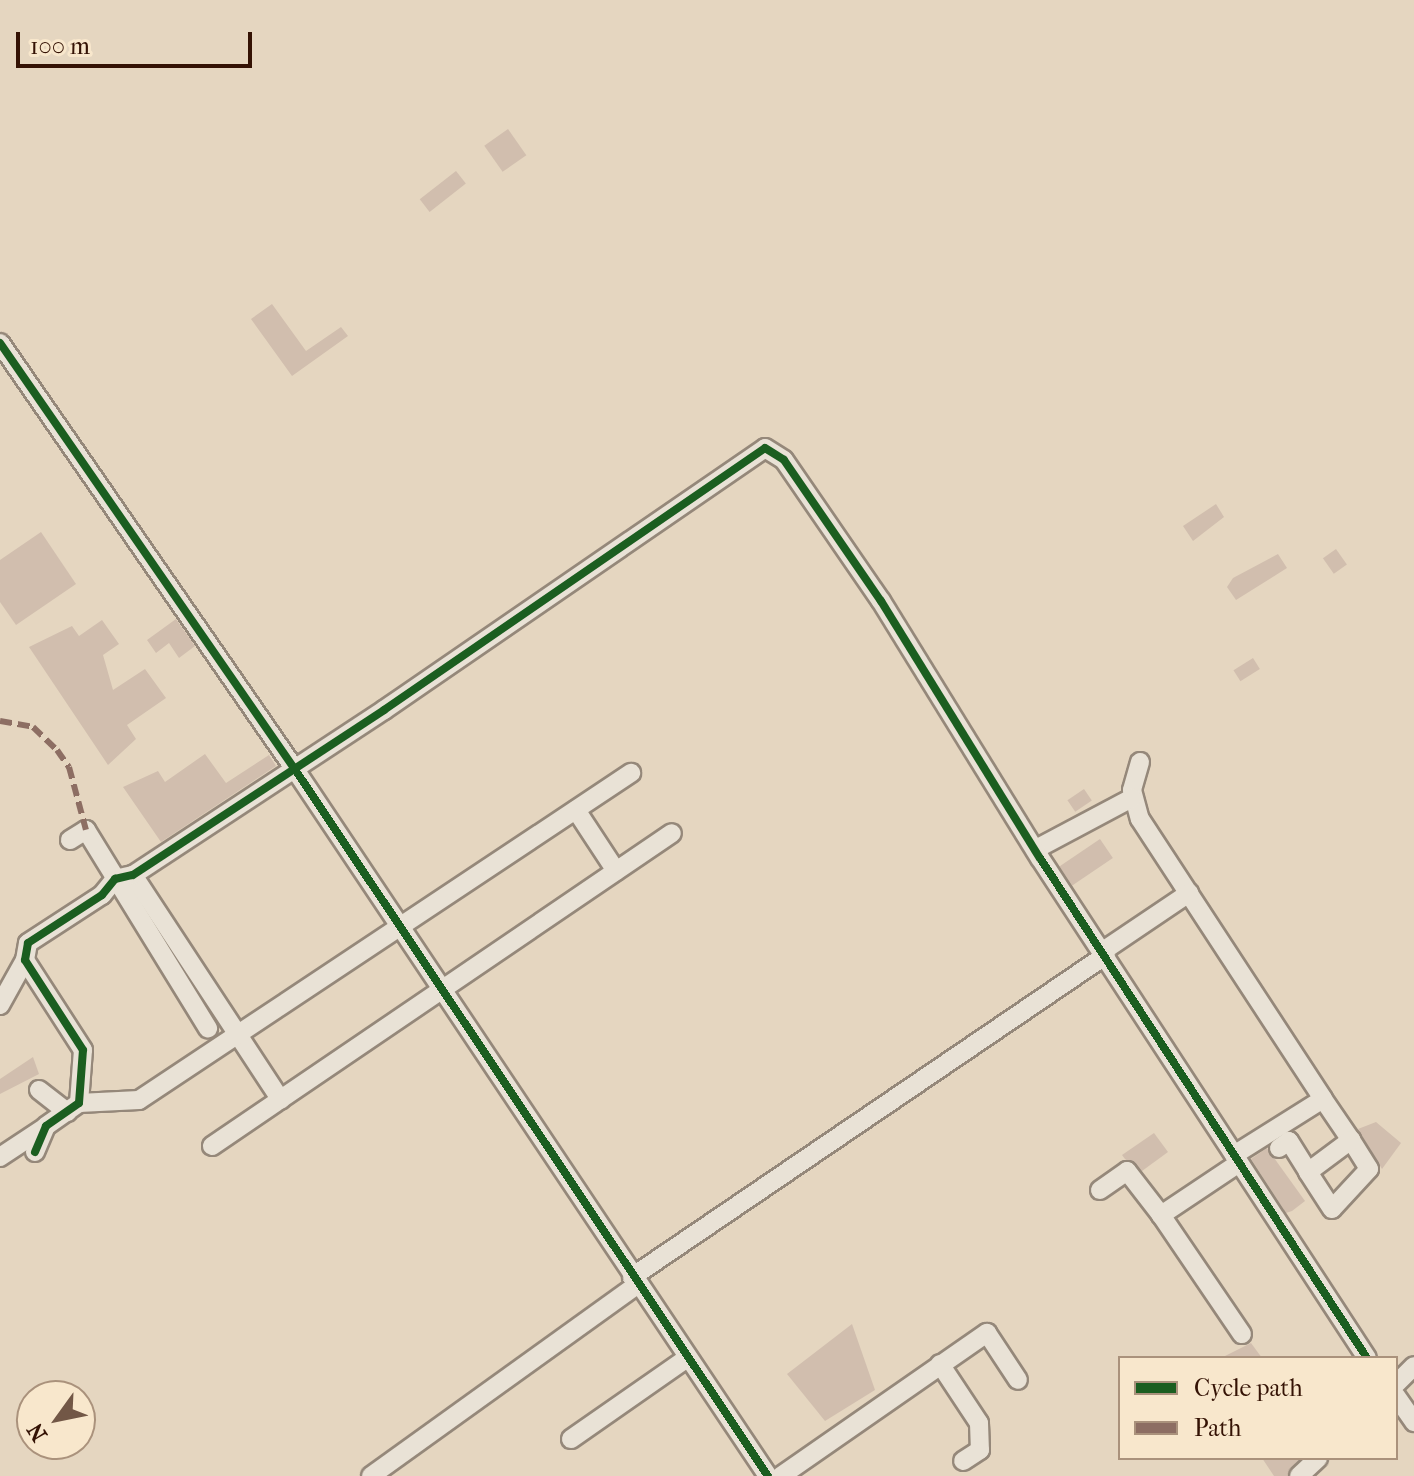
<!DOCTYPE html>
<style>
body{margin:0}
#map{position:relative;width:1414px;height:1476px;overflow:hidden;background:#e5d6c0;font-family:"IM FELL French Canon",serif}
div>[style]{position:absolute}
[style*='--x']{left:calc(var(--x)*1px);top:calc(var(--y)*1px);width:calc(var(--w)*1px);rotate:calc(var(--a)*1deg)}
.building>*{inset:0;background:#d1beae;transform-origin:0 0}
.roads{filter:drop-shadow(2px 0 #95887a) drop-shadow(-2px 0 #95887a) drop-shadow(0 2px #95887a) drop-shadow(0 -2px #95887a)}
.street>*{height:18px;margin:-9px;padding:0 9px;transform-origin:9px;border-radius:9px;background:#e9e2d6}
.quiet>*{height:6px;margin-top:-3px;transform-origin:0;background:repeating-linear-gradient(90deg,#8d6e63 0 12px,transparent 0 18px)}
.cycleway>*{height:8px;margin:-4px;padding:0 4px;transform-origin:4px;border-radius:4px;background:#1b5e20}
span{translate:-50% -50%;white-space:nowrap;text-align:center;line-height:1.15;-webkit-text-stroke:6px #f8e7cc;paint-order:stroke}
.legend{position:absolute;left:1118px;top:1356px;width:280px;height:104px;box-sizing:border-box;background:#f8e7cc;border:2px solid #aa927c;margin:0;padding:10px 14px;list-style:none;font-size:24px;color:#341204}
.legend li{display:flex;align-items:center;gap:16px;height:40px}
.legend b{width:40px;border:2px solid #aa927c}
.north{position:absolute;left:16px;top:1380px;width:80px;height:80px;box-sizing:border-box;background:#f8e7cc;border:2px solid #aa927c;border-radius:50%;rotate:237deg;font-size:22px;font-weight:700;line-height:32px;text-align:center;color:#341204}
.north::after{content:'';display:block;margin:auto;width:28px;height:36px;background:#725746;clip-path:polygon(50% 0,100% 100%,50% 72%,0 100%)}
.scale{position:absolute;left:16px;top:32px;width:236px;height:36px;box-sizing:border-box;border:4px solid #341204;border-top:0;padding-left:10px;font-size:24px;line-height:28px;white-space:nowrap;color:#341204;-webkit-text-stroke:6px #f8e7cc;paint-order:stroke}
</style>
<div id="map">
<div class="building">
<div style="left:508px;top:129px;width:32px;height:29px;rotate:55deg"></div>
<div style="left:456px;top:171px;width:16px;height:46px;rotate:52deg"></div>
<div style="clip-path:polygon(272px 304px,306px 351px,341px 327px,348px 336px,292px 376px,251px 319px)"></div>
<div style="clip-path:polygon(1216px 504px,1224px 517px,1193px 541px,1183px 526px)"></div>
<div style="clip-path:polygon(41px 532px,76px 584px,16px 625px,0 602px,0 560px)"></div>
<div style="left:1336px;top:549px;width:19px;height:16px;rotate:55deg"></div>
<div style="clip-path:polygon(1278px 554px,1287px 568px,1236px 600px,1227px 587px,1233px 578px)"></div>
<div style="clip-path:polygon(176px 619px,195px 646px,179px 658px,169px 643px,156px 653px,147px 640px)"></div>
<div style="clip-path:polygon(102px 620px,119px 644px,103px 655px,113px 690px,145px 669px,166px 698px,127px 725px,136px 739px,108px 765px,29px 647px,72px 626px,79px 636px)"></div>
<div style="left:1253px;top:658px;width:13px;height:23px;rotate:58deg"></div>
<div style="clip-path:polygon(205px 754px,226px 783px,269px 755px,276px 766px,161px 842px,123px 787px,158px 771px,165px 782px)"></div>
<div style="left:1084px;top:789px;width:14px;height:20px;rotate:56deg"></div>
<div style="left:1100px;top:839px;width:23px;height:49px;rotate:56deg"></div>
<div style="clip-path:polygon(33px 1057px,39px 1074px,0 1094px,0 1079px)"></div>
<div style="clip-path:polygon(1376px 1122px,1401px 1143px,1382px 1169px,1358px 1129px)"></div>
<div style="clip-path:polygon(1154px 1133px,1168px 1152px,1142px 1171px,1125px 1159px,1122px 1155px)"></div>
<div style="clip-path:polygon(1267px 1148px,1305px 1201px,1292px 1211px,1286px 1213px,1251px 1159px)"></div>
<div style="clip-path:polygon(852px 1324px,875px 1390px,825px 1421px,787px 1374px)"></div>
<div style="clip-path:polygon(1251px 1343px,1262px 1358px,1221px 1358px)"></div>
<div style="clip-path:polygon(1262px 1458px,1301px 1458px,1287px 1476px,1274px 1476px)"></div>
</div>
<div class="roads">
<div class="street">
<div style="--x:0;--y:343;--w:517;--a:55.33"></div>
<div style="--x:294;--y:768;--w:852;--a:56.2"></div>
<div style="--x:1140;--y:762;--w:29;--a:106"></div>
<div style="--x:1132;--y:790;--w:30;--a:75"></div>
<div style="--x:1140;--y:819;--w:334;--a:56.8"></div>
<div style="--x:1323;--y:1099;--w:105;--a:147.8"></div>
<div style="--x:576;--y:810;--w:73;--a:56.7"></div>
<div style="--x:70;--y:840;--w:19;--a:-32"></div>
<div style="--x:86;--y:830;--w:233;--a:58.4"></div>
<div style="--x:1036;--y:849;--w:109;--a:-28"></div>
<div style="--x:133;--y:875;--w:269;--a:56.7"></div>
<div style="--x:1103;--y:951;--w:104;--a:-34"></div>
<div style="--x:0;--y:1005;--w:51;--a:-60.9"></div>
<div style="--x:39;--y:1090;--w:36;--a:38"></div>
<div style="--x:1323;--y:1099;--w:50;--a:55.7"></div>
<div style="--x:1351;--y:1140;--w:34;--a:58"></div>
<div style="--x:1369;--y:1169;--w:54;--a:132.8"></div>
<div style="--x:1332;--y:1209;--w:44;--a:-123"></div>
<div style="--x:1308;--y:1172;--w:54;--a:-36.7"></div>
<div style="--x:79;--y:1103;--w:60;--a:-2.9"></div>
<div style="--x:139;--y:1100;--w:591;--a:-33.61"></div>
<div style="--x:212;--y:1146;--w:556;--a:-34.23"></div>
<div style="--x:1279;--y:1148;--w:12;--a:-35"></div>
<div style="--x:1289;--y:1141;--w:36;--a:58"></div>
<div style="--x:35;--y:1152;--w:28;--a:-67"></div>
<div style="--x:46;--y:1126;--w:40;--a:-34.9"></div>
<div style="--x:79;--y:1103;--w:53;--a:-85.7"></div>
<div style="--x:83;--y:1050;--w:107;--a:-122.8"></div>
<div style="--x:25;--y:960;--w:17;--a:-80"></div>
<div style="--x:28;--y:943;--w:88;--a:-33"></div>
<div style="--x:102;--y:895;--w:21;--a:-51"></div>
<div style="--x:115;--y:879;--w:18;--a:-13"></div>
<div style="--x:133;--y:875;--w:300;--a:-33.3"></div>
<div style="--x:384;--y:710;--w:462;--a:-34.5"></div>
<div style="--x:765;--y:448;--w:22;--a:32"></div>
<div style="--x:784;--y:460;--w:171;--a:55.5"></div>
<div style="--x:881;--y:601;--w:302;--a:58.3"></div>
<div style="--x:1040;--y:858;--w:597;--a:56.82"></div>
<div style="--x:0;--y:1157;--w:53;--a:-33.4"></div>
<div style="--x:1239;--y:1163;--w:94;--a:146.3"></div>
<div style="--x:1161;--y:1215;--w:144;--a:55.8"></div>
<div style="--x:1100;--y:1190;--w:33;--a:-35"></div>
<div style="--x:1127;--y:1171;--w:56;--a:52.3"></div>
<div style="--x:632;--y:1277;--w:573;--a:-34.19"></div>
<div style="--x:940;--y:1364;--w:71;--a:56.5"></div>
<div style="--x:979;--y:1423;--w:27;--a:88"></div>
<div style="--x:980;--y:1450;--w:20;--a:147"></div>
<div style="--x:1396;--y:1384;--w:25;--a:-45"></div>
<div style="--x:1396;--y:1396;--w:32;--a:55"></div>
<div style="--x:571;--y:1439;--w:141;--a:-34.9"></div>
<div style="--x:371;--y:1476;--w:327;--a:-35.7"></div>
<div style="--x:781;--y:1476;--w:251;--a:-34.8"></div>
<div style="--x:987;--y:1333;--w:56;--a:56.6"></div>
<div style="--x:1299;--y:1476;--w:26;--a:-43"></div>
</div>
</div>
<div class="quiet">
<div style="--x:0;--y:721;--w:34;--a:10"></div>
<div style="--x:33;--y:727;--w:33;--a:44"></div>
<div style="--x:57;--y:750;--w:21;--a:55"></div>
<div style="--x:69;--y:767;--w:65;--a:74.9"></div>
</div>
<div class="cycleway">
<div style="--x:0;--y:343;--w:517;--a:55.33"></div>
<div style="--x:294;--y:768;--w:852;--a:56.2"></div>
<div style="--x:35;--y:1152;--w:28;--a:-67"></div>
<div style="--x:46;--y:1126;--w:40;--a:-34.9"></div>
<div style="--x:79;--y:1103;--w:53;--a:-85.7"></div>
<div style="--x:83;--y:1050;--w:107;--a:-122.8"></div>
<div style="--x:25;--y:960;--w:17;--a:-80"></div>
<div style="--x:28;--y:943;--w:88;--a:-33"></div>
<div style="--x:102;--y:895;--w:21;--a:-51"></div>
<div style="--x:115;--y:879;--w:18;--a:-13"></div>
<div style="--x:133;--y:875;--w:300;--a:-33.3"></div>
<div style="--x:384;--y:710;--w:462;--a:-34.5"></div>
<div style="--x:765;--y:448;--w:22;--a:32"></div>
<div style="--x:784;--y:460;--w:171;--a:55.5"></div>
<div style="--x:881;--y:601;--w:302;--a:58.3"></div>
<div style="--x:1040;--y:858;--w:597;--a:56.82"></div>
</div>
<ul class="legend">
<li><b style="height:10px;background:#1b5e20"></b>Cycle path</li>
<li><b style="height:10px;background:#8d6e63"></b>Path</li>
</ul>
<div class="north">N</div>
<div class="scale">100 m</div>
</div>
